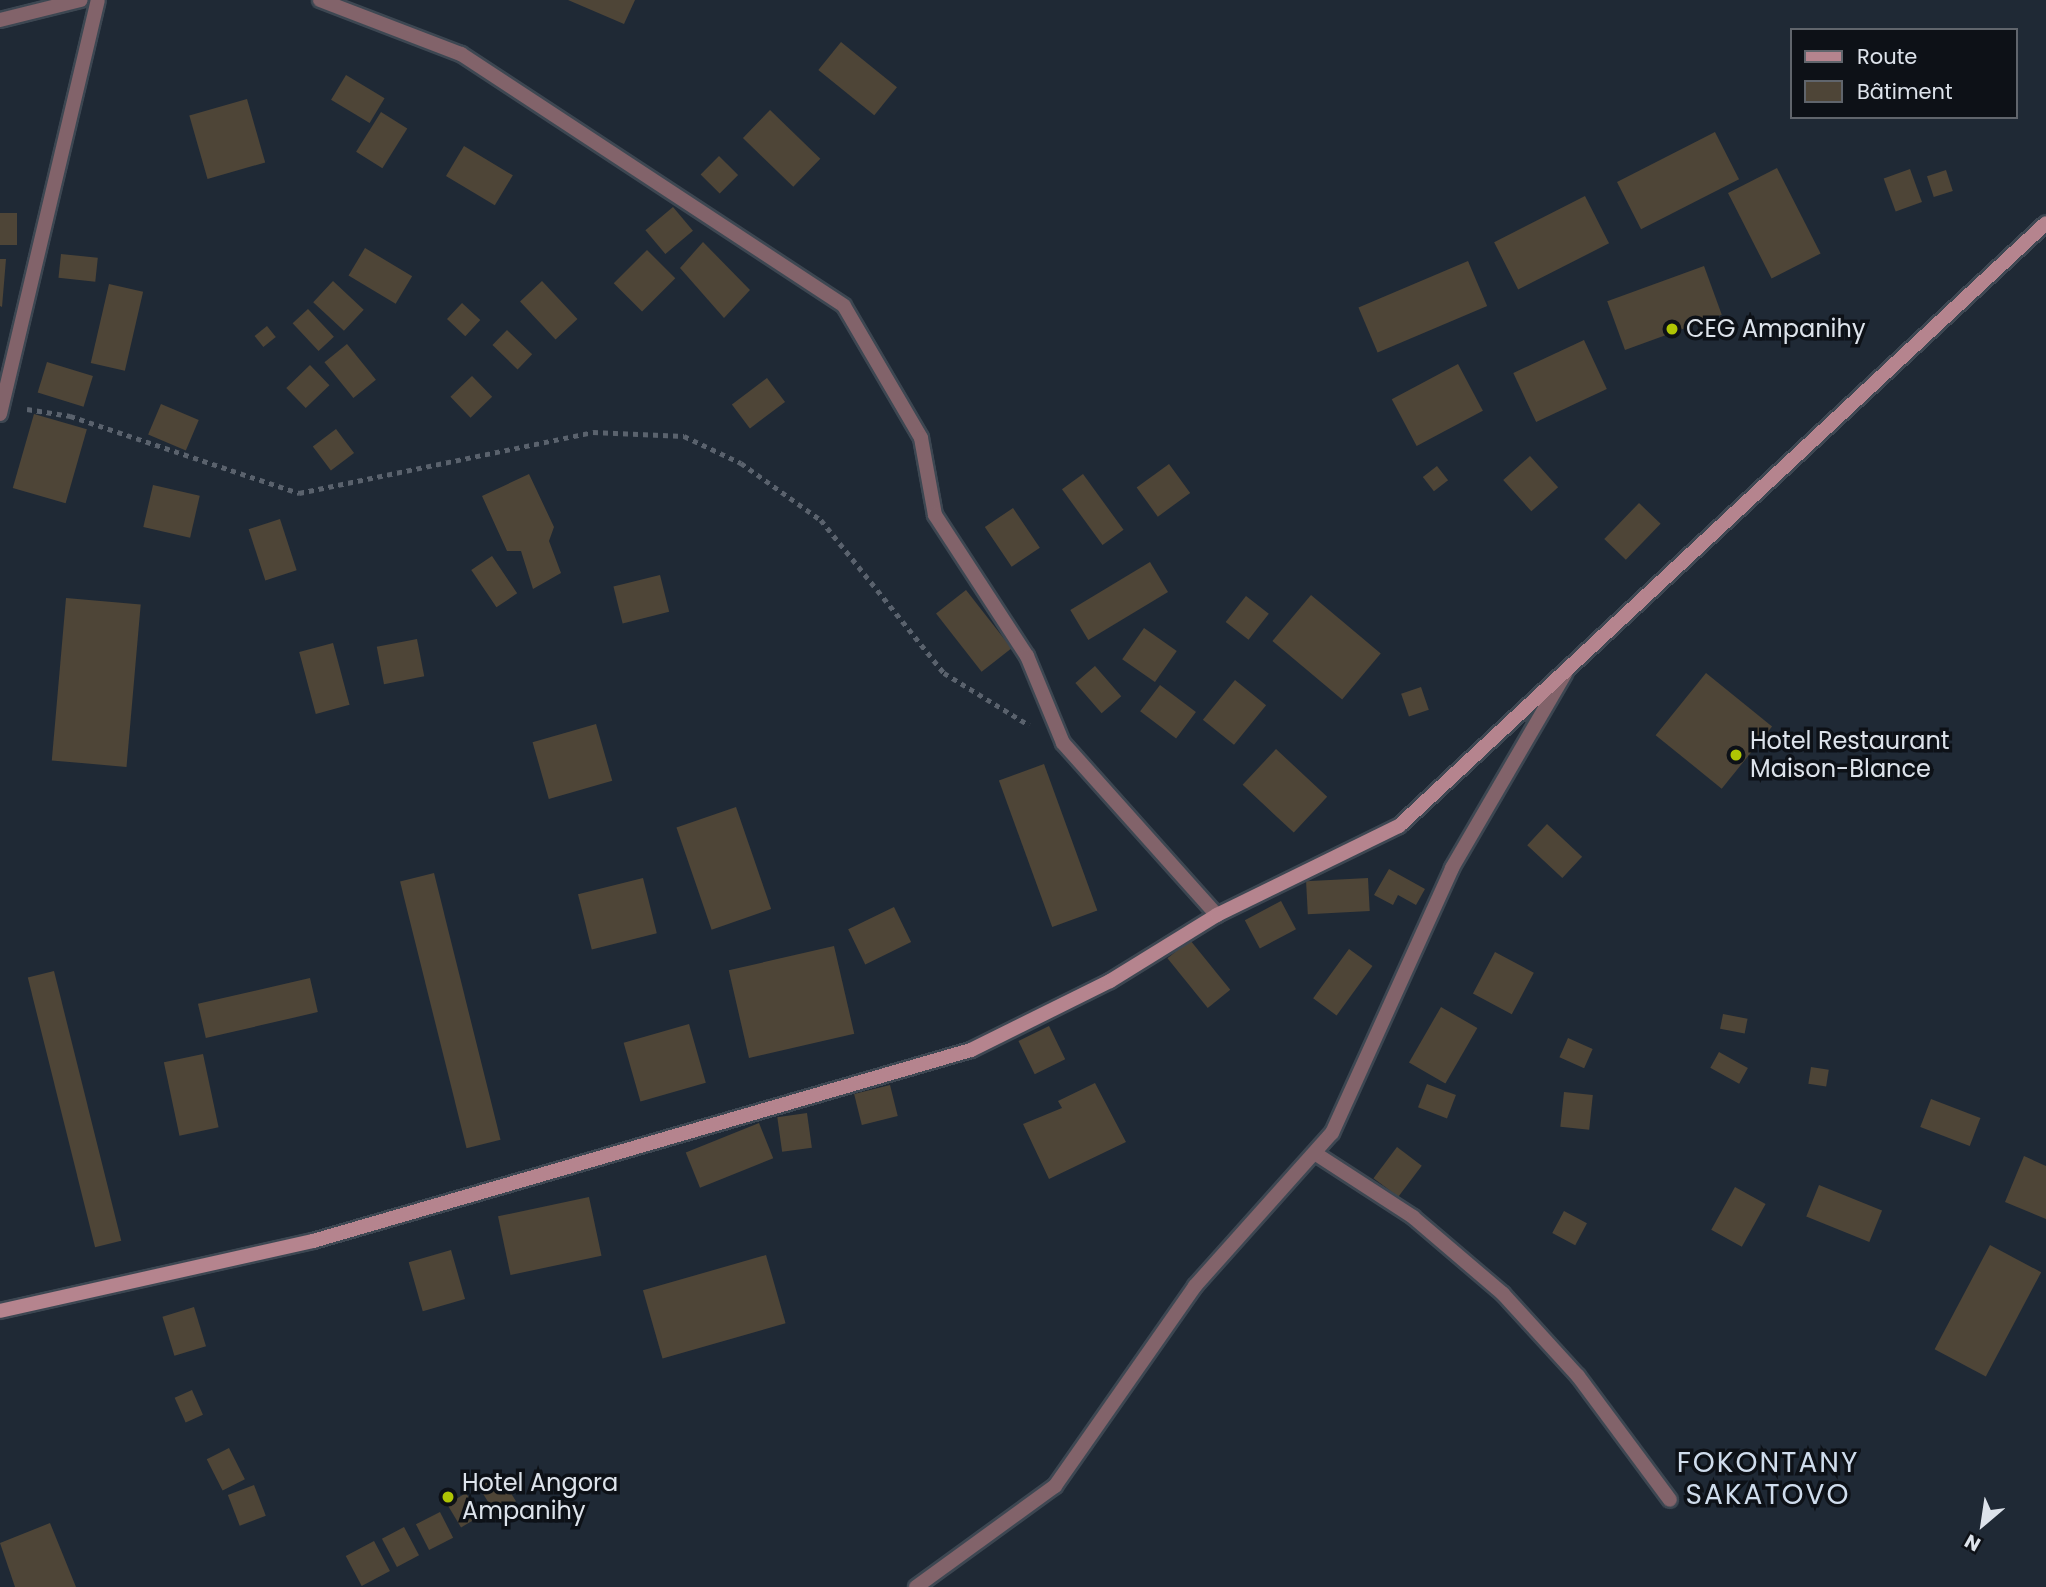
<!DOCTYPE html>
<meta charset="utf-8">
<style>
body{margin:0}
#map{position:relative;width:2046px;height:1587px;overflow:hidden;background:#1f2935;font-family:Poppins,sans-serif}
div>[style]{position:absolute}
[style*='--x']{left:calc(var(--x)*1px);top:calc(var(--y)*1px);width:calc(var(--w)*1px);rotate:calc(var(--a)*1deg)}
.building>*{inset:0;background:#4e4537;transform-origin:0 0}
.path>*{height:4.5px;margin-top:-2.25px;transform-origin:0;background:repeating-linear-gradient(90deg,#5a626d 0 5px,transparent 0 10px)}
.roads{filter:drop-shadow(2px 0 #3d4752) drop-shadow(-2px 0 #3d4752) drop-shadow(0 2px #3d4752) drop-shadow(0 -2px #3d4752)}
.street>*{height:14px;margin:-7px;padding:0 7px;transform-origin:7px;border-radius:7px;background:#82636a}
.secondary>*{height:14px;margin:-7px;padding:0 7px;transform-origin:7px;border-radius:7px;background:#b5848e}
.dots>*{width:19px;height:19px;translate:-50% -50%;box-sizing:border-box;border:4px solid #0d1117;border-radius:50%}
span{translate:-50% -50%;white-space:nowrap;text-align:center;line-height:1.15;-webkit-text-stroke:7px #0d1117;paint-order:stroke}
.poi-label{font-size:24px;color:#dde3eb}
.left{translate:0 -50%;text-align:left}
.quarter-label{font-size:28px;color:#cfdcec;letter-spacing:2px}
.legend{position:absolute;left:1790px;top:28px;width:228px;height:91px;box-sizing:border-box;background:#0d1117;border:2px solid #60656c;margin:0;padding:9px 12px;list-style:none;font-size:21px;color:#dde3eb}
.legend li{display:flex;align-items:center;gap:14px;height:35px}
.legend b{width:35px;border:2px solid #60656c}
.north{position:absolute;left:1948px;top:1489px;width:70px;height:70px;-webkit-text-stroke:5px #0d1117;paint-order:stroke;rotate:209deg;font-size:19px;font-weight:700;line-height:28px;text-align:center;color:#dde3eb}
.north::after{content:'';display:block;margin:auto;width:24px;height:32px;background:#dde3eb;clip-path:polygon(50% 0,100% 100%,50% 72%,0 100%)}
</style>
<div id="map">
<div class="building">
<div style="clip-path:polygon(568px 0,635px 0,624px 24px)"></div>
<div style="left:841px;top:42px;width:72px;height:36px;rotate:39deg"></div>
<div style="left:346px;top:75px;width:45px;height:29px;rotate:31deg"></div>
<div style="left:247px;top:99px;width:66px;height:60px;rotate:74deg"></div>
<div style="left:770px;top:110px;width:70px;height:39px;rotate:44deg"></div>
<div style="left:381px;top:112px;width:31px;height:47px;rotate:32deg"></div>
<div style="left:1715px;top:132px;width:53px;height:110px;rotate:63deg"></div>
<div style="left:464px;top:146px;width:57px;height:35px;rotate:31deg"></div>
<div style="left:719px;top:156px;width:27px;height:26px;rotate:45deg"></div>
<div style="left:1777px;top:168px;width:96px;height:55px;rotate:63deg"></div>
<div style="left:1910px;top:169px;width:35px;height:28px;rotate:70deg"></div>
<div style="left:1946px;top:170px;width:22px;height:20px;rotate:72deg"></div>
<div style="left:1585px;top:196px;width:53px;height:102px;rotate:63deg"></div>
<div style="left:673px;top:207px;width:31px;height:36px;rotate:50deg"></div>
<div style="left:0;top:213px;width:17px;height:32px"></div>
<div style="clip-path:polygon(703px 242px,750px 290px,724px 318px,680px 268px)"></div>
<div style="left:365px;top:248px;width:55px;height:32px;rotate:31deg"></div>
<div style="left:647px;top:250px;width:40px;height:47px;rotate:45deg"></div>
<div style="left:61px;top:254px;width:37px;height:24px;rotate:6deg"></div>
<div style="clip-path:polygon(0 259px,6px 259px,2px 307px,0 306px)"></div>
<div style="left:1468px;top:261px;width:49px;height:119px;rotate:67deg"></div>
<div style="left:1704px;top:266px;width:52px;height:103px;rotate:70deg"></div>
<div style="left:333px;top:281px;width:42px;height:29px;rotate:43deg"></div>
<div style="left:542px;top:281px;width:52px;height:30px;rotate:47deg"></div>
<div style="left:109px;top:284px;width:35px;height:81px;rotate:13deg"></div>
<div style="left:462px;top:303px;width:25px;height:22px;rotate:43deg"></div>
<div style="left:308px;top:309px;width:38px;height:21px;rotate:47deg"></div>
<div style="left:267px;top:326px;width:14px;height:16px;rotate:51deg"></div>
<div style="left:507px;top:330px;width:35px;height:21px;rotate:44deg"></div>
<div style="left:1584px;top:340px;width:54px;height:78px;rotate:65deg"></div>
<div style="left:347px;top:344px;width:46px;height:29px;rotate:51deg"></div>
<div style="left:47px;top:362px;width:48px;height:32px;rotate:17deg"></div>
<div style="left:1458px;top:364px;width:53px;height:75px;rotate:62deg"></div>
<div style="left:310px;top:365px;width:28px;height:33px;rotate:46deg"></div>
<div style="left:472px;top:376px;width:29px;height:30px;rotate:46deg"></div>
<div style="left:767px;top:378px;width:30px;height:44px;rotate:53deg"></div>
<div style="left:161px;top:404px;width:41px;height:33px;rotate:23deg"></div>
<div style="left:34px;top:414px;width:55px;height:77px;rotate:16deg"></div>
<div style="left:336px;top:429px;width:30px;height:29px;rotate:53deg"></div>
<div style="left:1530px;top:456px;width:42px;height:36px;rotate:48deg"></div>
<div style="left:1169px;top:464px;width:36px;height:40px;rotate:54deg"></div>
<div style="left:1437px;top:466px;width:18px;height:18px;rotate:52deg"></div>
<div style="clip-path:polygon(529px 474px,554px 527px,549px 541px,561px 573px,533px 589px,521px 551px,507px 551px,482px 496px)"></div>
<div style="left:1083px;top:474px;width:69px;height:26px;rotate:54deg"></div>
<div style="left:153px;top:485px;width:48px;height:43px;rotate:13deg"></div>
<div style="left:1639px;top:503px;width:30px;height:50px;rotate:44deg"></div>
<div style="left:1013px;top:508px;width:48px;height:34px;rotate:56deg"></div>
<div style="left:280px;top:519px;width:54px;height:33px;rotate:72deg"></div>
<div style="left:492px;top:556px;width:45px;height:25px;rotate:56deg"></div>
<div style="left:1150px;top:562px;width:35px;height:93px;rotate:59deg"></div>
<div style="left:660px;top:575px;width:38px;height:48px;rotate:76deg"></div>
<div style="left:966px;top:590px;width:74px;height:38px;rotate:52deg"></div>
<div style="left:1311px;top:595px;width:91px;height:60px;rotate:40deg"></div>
<div style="left:1246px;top:596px;width:29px;height:33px;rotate:38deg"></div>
<div style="left:66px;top:598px;width:75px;height:163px;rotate:5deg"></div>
<div style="left:1144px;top:628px;width:40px;height:38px;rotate:35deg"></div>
<div style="left:417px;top:639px;width:38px;height:41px;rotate:79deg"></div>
<div style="left:333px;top:643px;width:64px;height:35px;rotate:75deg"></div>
<div style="left:1095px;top:666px;width:40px;height:26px;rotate:49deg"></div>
<div style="left:1706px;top:673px;width:85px;height:80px;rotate:39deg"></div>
<div style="left:1235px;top:680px;width:40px;height:51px;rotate:39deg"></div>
<div style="left:1160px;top:685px;width:45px;height:33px;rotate:37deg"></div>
<div style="left:1421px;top:687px;width:24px;height:21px;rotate:71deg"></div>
<div style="left:596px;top:724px;width:59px;height:66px;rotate:74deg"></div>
<div style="left:1276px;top:749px;width:70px;height:49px;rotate:43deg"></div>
<div style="left:1044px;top:764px;width:156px;height:48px;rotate:70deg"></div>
<div style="left:736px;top:807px;width:108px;height:63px;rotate:71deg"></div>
<div style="left:1547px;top:824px;width:48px;height:29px;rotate:43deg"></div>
<div style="clip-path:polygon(1389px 869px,1425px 889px,1416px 905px,1398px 895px,1393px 905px,1374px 895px)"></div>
<div style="left:434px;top:873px;width:275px;height:35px;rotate:76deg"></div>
<div style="left:643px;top:878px;width:57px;height:67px;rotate:76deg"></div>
<div style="left:1368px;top:878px;width:33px;height:62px;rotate:87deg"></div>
<div style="left:1281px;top:901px;width:32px;height:41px;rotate:62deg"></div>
<div style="left:894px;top:907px;width:39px;height:51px;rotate:64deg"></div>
<div style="left:1190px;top:940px;width:64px;height:29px;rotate:51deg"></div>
<div style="left:834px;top:946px;width:90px;height:108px;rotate:77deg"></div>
<div style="left:1349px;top:949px;width:29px;height:61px;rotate:36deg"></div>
<div style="left:1495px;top:952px;width:44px;height:47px;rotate:28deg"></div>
<div style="left:54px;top:971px;width:278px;height:27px;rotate:76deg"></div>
<div style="left:310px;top:978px;width:35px;height:115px;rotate:77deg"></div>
<div style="left:1441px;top:1007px;width:42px;height:64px;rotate:30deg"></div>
<div style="left:1723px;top:1014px;width:25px;height:15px;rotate:11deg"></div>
<div style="left:689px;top:1024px;width:61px;height:68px;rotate:74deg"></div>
<div style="left:1049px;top:1026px;width:37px;height:34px;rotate:64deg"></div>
<div style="left:1568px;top:1038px;width:27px;height:21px;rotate:24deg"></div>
<div style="left:1719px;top:1052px;width:33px;height:18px;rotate:29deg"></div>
<div style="left:203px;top:1054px;width:75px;height:40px;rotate:78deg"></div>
<div style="left:1811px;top:1067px;width:18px;height:17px;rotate:9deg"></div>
<div style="clip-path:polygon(1095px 1083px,1126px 1142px,1049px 1179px,1023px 1124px,1062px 1108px,1058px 1101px)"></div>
<div style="left:1427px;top:1084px;width:31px;height:25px;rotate:21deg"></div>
<div style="left:890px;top:1085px;width:32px;height:37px;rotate:76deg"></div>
<div style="left:1564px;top:1092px;width:29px;height:35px;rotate:6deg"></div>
<div style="left:1931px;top:1099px;width:53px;height:30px;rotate:21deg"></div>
<div style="left:807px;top:1113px;width:35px;height:30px;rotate:82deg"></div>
<div style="left:759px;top:1123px;width:38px;height:79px;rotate:68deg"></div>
<div style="left:1397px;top:1147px;width:31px;height:39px;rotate:37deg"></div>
<div style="clip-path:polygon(2024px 1156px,2046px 1166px,2046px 1219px,2005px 1202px)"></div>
<div style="left:1819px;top:1185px;width:68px;height:34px;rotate:22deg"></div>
<div style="left:1735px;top:1187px;width:35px;height:49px;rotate:29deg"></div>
<div style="left:589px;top:1197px;width:60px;height:93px;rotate:78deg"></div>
<div style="left:1564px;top:1211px;width:26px;height:25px;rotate:28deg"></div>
<div style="left:1990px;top:1245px;width:58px;height:118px;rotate:28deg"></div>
<div style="left:451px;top:1250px;width:51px;height:44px;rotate:74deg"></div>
<div style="left:766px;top:1255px;width:71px;height:128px;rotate:74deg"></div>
<div style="left:194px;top:1307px;width:41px;height:33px;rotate:73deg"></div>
<div style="left:192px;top:1390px;width:27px;height:19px;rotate:66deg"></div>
<div style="left:229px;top:1448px;width:35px;height:25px;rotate:63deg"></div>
<div style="left:499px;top:1474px;width:32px;height:24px;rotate:58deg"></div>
<div style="left:254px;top:1485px;width:33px;height:28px;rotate:69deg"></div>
<div style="left:466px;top:1493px;width:27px;height:22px;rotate:59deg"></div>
<div style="left:440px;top:1512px;width:29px;height:27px;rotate:63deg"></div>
<div style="clip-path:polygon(50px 1523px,76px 1587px,15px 1587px,0 1543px)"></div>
<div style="left:404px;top:1527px;width:32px;height:25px;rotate:62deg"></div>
<div style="left:374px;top:1541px;width:34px;height:32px;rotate:62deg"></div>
</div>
<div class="path">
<div style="--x:27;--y:409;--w:44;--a:9.2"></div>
<div style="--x:70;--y:416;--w:242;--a:18.6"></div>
<div style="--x:299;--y:493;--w:300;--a:-11.7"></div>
<div style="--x:593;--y:432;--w:91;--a:2.5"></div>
<div style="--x:684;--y:436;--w:63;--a:25.3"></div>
<div style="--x:741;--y:463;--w:98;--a:35.5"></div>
<div style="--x:821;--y:520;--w:196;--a:51.2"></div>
<div style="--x:944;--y:673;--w:100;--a:31.5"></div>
</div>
<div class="roads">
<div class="street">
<div style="--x:320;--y:0;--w:151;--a:21"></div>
<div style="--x:461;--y:54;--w:458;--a:33.3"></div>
<div style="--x:844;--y:306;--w:153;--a:59.7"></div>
<div style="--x:921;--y:438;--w:78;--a:79.7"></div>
<div style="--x:935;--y:515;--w:168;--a:56.9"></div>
<div style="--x:1027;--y:656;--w:94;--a:67.5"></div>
<div style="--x:1063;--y:743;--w:231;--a:48.2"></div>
<div style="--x:0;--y:20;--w:83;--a:-13.9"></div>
<div style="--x:0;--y:414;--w:425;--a:-76.7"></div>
<div style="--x:1316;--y:1154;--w:116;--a:33"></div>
<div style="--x:1413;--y:1217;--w:118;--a:40.5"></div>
<div style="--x:1503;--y:1294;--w:111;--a:47.6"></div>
<div style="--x:1578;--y:1376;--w:154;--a:53.4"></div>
<div style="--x:916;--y:1587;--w:172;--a:-36"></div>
<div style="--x:1055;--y:1486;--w:244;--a:-55"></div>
<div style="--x:1195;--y:1286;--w:205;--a:-48.2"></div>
<div style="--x:1332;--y:1133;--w:291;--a:-65.6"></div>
<div style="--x:1452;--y:868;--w:225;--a:-59.8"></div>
</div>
<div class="secondary">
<div style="--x:0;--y:1311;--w:321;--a:-12.6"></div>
<div style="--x:313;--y:1241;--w:685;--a:-16.19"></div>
<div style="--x:971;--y:1050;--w:155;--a:-26.4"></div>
<div style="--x:1110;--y:981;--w:126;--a:-31.7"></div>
<div style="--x:1217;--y:915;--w:203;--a:-26.1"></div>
<div style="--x:1399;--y:826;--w:884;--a:-42.98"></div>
</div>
</div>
<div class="dots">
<div style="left:1672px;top:329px;background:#afc504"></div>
<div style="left:1736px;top:755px;background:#afc504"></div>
<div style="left:448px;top:1497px;background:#afc504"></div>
</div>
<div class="poi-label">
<span class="left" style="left:1686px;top:329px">CEG Ampanihy</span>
<span class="left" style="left:1750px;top:755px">Hotel Restaurant<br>Maison-Blance</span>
<span class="left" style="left:462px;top:1497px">Hotel Angora<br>Ampanihy</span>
</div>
<div class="quarter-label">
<span style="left:1768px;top:1479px">FOKONTANY<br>SAKATOVO</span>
</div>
<ul class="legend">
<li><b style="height:9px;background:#b5848e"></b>Route</li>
<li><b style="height:19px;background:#4e4537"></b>Bâtiment</li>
</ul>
<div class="north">N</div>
</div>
